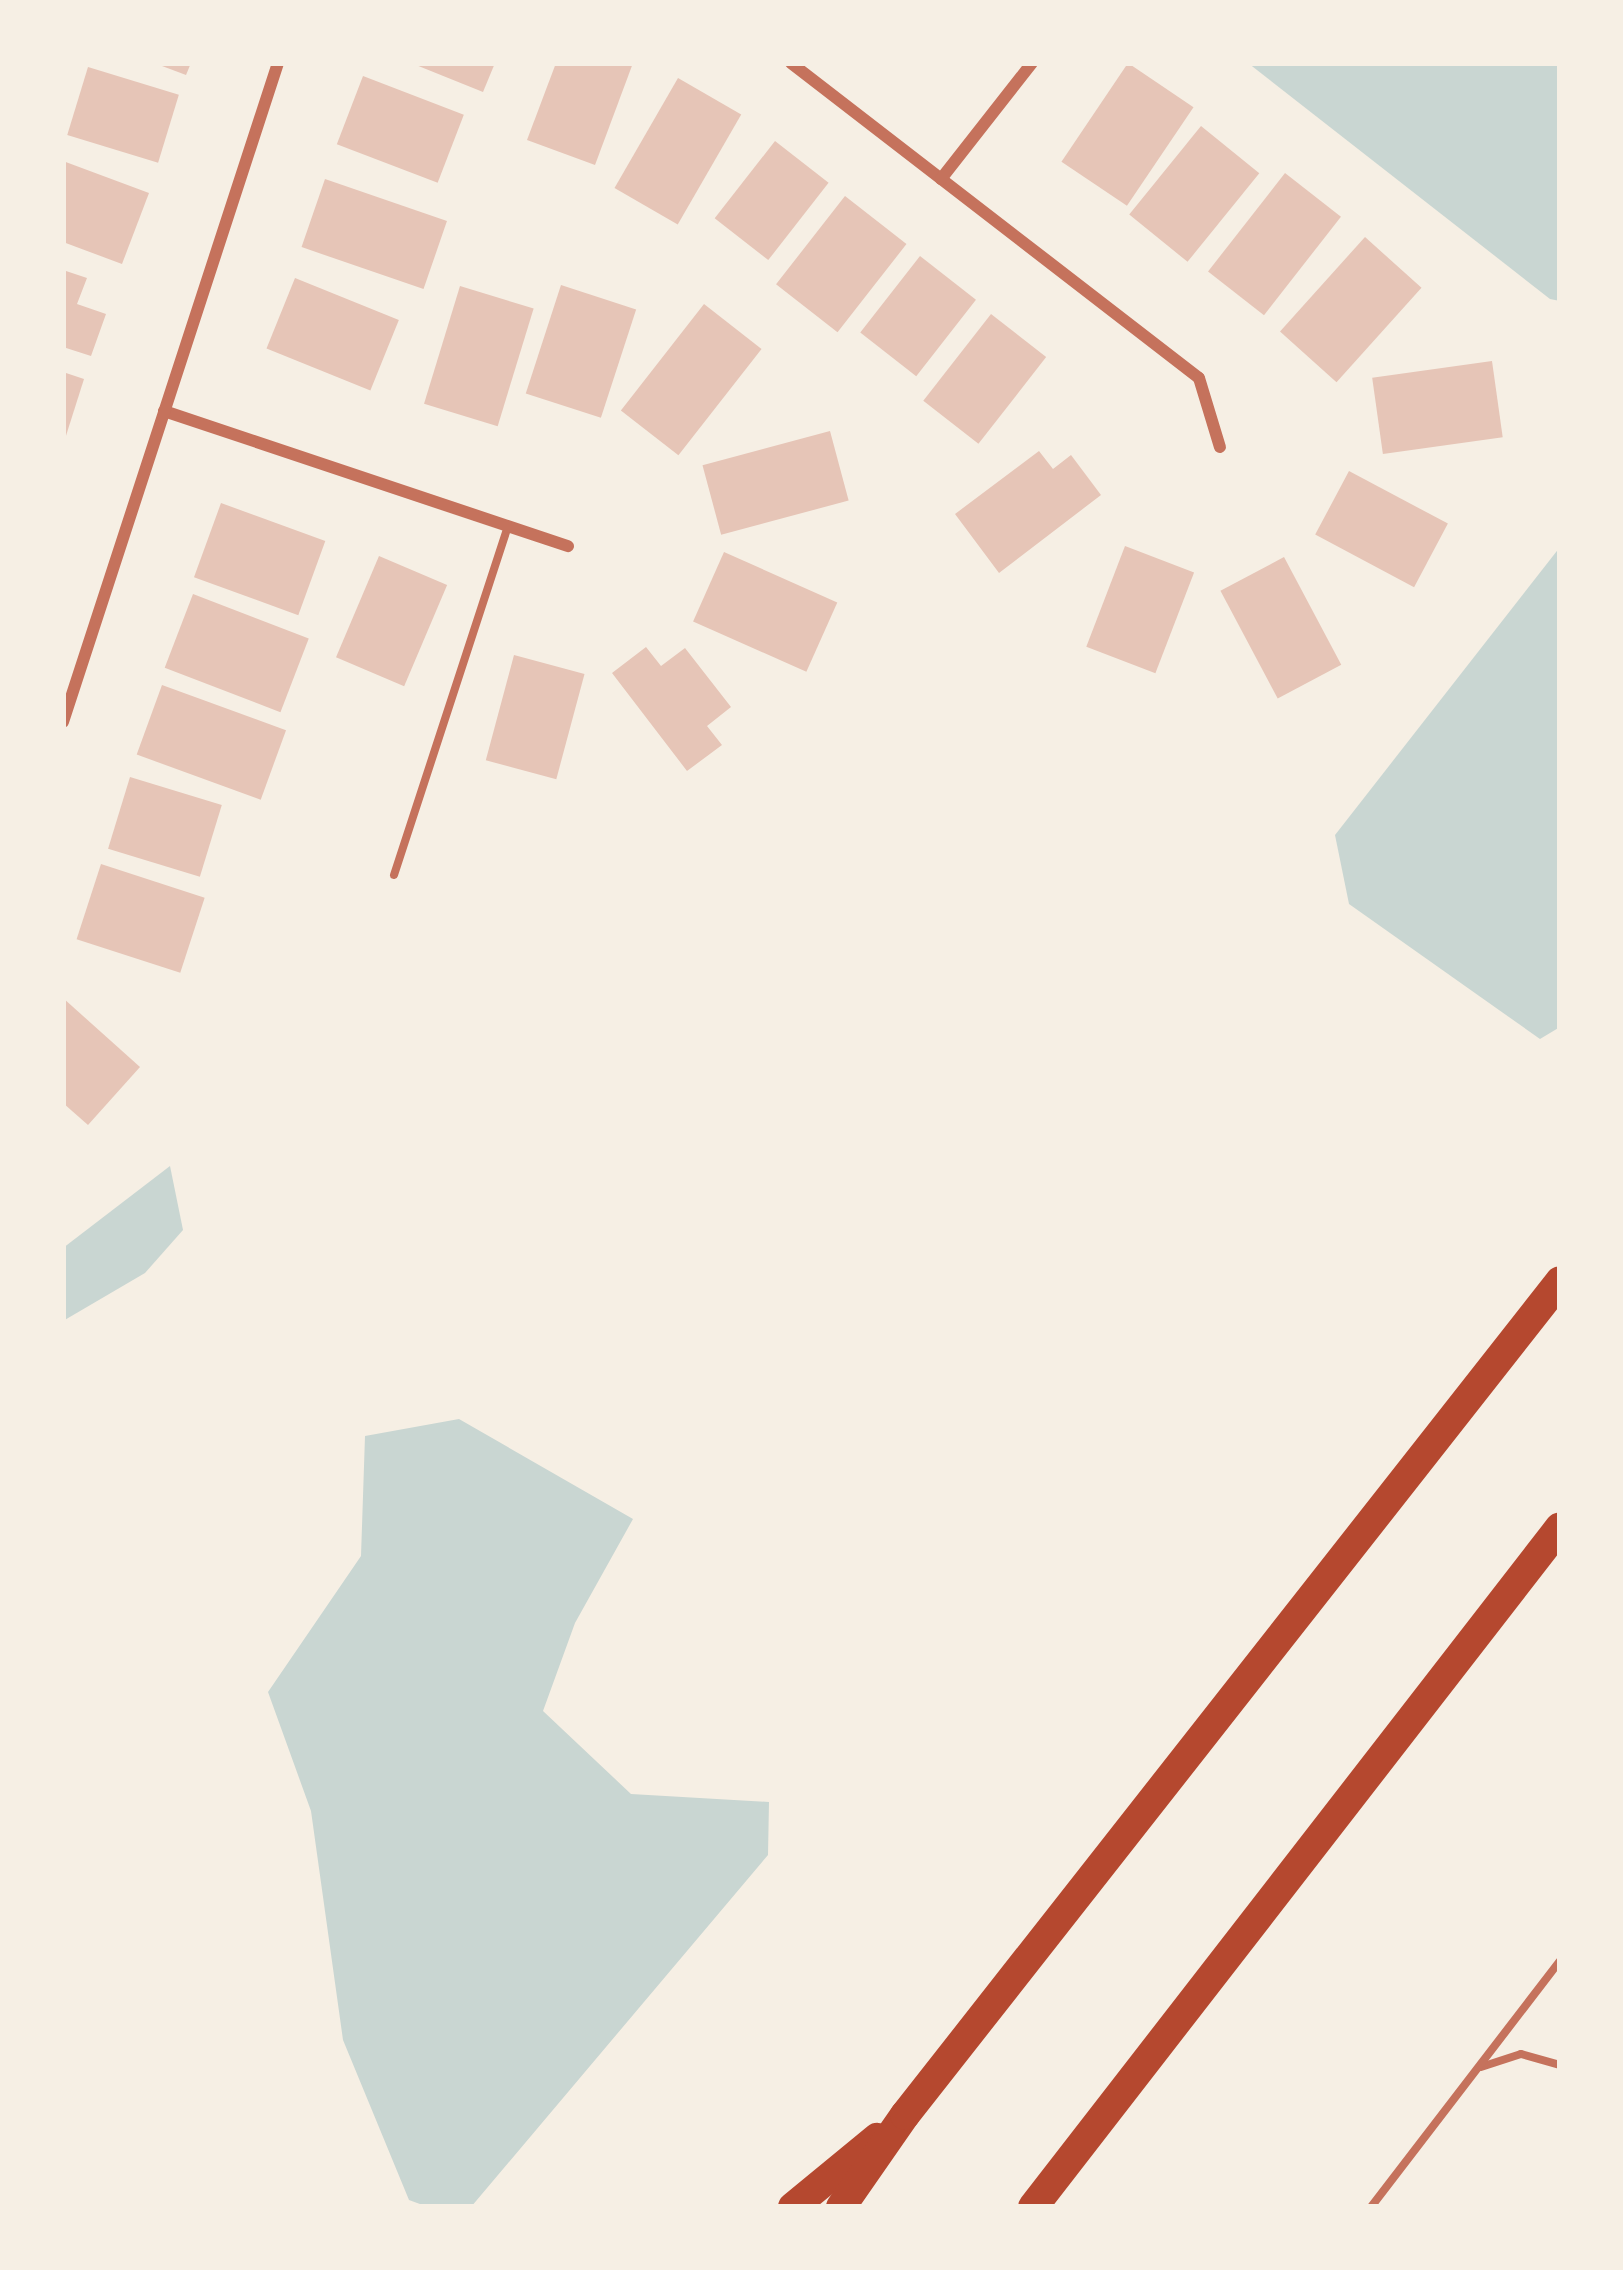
<!DOCTYPE html>
<style>
body{margin:0}
#map{position:relative;width:1623px;height:2270px;overflow:hidden;background:#f6efe4;font-family:Jost,sans-serif}
div>[style]{position:absolute}
[style*='--x']{left:calc(var(--x)*1px);top:calc(var(--y)*1px);width:calc(var(--w)*1px);rotate:calc(var(--a)*1deg)}
.water>*{inset:0;background:#c9d6d2}
.building>*{inset:0;background:#e6c5b7;transform-origin:0 0}
.service>*{height:8px;margin:-4px;padding:0 4px;transform-origin:4px;border-radius:4px;background:#c5725c}
.minor>*{height:12px;margin:-6px;padding:0 6px;transform-origin:6px;border-radius:6px;background:#c5725c}
.motorway>*{height:30px;margin:-15px;padding:0 15px;transform-origin:15px;border-radius:15px;background:#b5482f}
span{translate:-50% -50%;white-space:nowrap;text-align:center;line-height:1.15;-webkit-text-stroke:9px #f6efe4;paint-order:stroke}
.frame{position:absolute;inset:0;border:66px solid #f6efe4;pointer-events:none}
</style>
<div id="map">
<div class="water">
<div style="clip-path:polygon(1248px 63px,1560px 63px,1560px 301px,1550px 299px)"></div>
<div style="clip-path:polygon(1560px 547px,1560px 1027px,1540px 1039px,1349px 904px,1335px 835px)"></div>
<div style="clip-path:polygon(170px 1166px,183px 1230px,145px 1273px,63px 1321px,63px 1248px)"></div>
<div style="clip-path:polygon(459px 1419px,633px 1519px,575px 1623px,543px 1711px,631px 1794px,769px 1802px,768px 1855px,471px 2207px,428px 2207px,409px 2200px,343px 2040px,311px 1811px,268px 1692px,361px 1556px,365px 1436px)"></div>
</div>
<div class="building">
<div style="clip-path:polygon(154px 63px,191px 63px,186px 75px)"></div>
<div style="clip-path:polygon(411px 63px,495px 63px,483px 92px)"></div>
<div style="clip-path:polygon(556px 63px,633px 63px,595px 165px,527px 140px)"></div>
<div style="left:1128px;top:63px;width:79px;height:119px;rotate:34deg"></div>
<div style="left:88px;top:67px;width:95px;height:71px;rotate:17deg"></div>
<div style="left:363px;top:76px;width:108px;height:73px;rotate:21deg"></div>
<div style="left:678px;top:78px;width:73px;height:127px;rotate:30deg"></div>
<div style="left:1201px;top:126px;width:75px;height:114px;rotate:39deg"></div>
<div style="left:775px;top:141px;width:68px;height:98px;rotate:38deg"></div>
<div style="clip-path:polygon(63px 161px,149px 193px,122px 264px,63px 242px)"></div>
<div style="left:1285px;top:173px;width:71px;height:125px;rotate:38deg"></div>
<div style="left:325px;top:179px;width:129px;height:72px;rotate:19deg"></div>
<div style="left:845px;top:196px;width:78px;height:112px;rotate:38deg"></div>
<div style="left:1365px;top:237px;width:76px;height:127px;rotate:42deg"></div>
<div style="left:920px;top:256px;width:71px;height:97px;rotate:38deg"></div>
<div style="clip-path:polygon(63px 270px,87px 278px,77px 304px,106px 314px,91px 356px,63px 347px)"></div>
<div style="left:295px;top:278px;width:112px;height:76px;rotate:22deg"></div>
<div style="left:561px;top:285px;width:79px;height:114px;rotate:18deg"></div>
<div style="left:460px;top:286px;width:77px;height:123px;rotate:17deg"></div>
<div style="left:704px;top:304px;width:73px;height:135px;rotate:38deg"></div>
<div style="left:991px;top:314px;width:70px;height:110px;rotate:38deg"></div>
<div style="left:1492px;top:361px;width:77px;height:121px;rotate:82deg"></div>
<div style="clip-path:polygon(63px 372px,84px 379px,64px 442px,63px 442px)"></div>
<div style="left:830px;top:431px;width:72px;height:132px;rotate:75deg"></div>
<div style="clip-path:polygon(1039px 451px,1053px 469px,1071px 455px,1101px 495px,999px 573px,955px 514px)"></div>
<div style="left:1349px;top:471px;width:112px;height:72px;rotate:28deg"></div>
<div style="left:221px;top:503px;width:111px;height:79px;rotate:20deg"></div>
<div style="left:1125px;top:546px;width:74px;height:108px;rotate:21deg"></div>
<div style="left:724px;top:552px;width:124px;height:76px;rotate:24deg"></div>
<div style="left:379px;top:556px;width:74px;height:110px;rotate:23deg"></div>
<div style="left:1284px;top:557px;width:122px;height:72px;rotate:62deg"></div>
<div style="left:193px;top:594px;width:124px;height:79px;rotate:21deg"></div>
<div style="clip-path:polygon(646px 647px,661px 666px,685px 648px,731px 707px,707px 726px,722px 745px,687px 771px,612px 673px)"></div>
<div style="left:514px;top:655px;width:73px;height:109px;rotate:15deg"></div>
<div style="left:162px;top:685px;width:132px;height:74px;rotate:20deg"></div>
<div style="left:130px;top:777px;width:96px;height:75px;rotate:17deg"></div>
<div style="left:101px;top:864px;width:109px;height:79px;rotate:18deg"></div>
<div style="clip-path:polygon(63px 998px,140px 1067px,88px 1125px,63px 1103px)"></div>
</div>
<div class="service">
<div style="--x:394;--y:875;--w:366;--a:-71.9"></div>
<div style="--x:1481;--y:2067;--w:42;--a:-18"></div>
<div style="--x:1521;--y:2054;--w:41;--a:15.8"></div>
<div style="--x:1371;--y:2207;--w:310;--a:-52.5"></div>
</div>
<div class="minor">
<div style="--x:791;--y:63;--w:515;--a:37.67"></div>
<div style="--x:1199;--y:378;--w:72;--a:73.1"></div>
<div style="--x:941;--y:179;--w:147;--a:-51.9"></div>
<div style="--x:164;--y:411;--w:426;--a:18.5"></div>
<div style="--x:63;--y:722;--w:693;--a:-71.93"></div>
</div>
<div class="motorway">
<div style="--x:793;--y:2207;--w:109;--a:-39.4"></div>
<div style="--x:841;--y:2207;--w:112;--a:-55.2"></div>
<div style="--x:905;--y:2115;--w:1060;--a:-51.85"></div>
<div style="--x:1033;--y:2207;--w:860;--a:-52.22"></div>
</div>
<div class="frame"></div>
</div>
